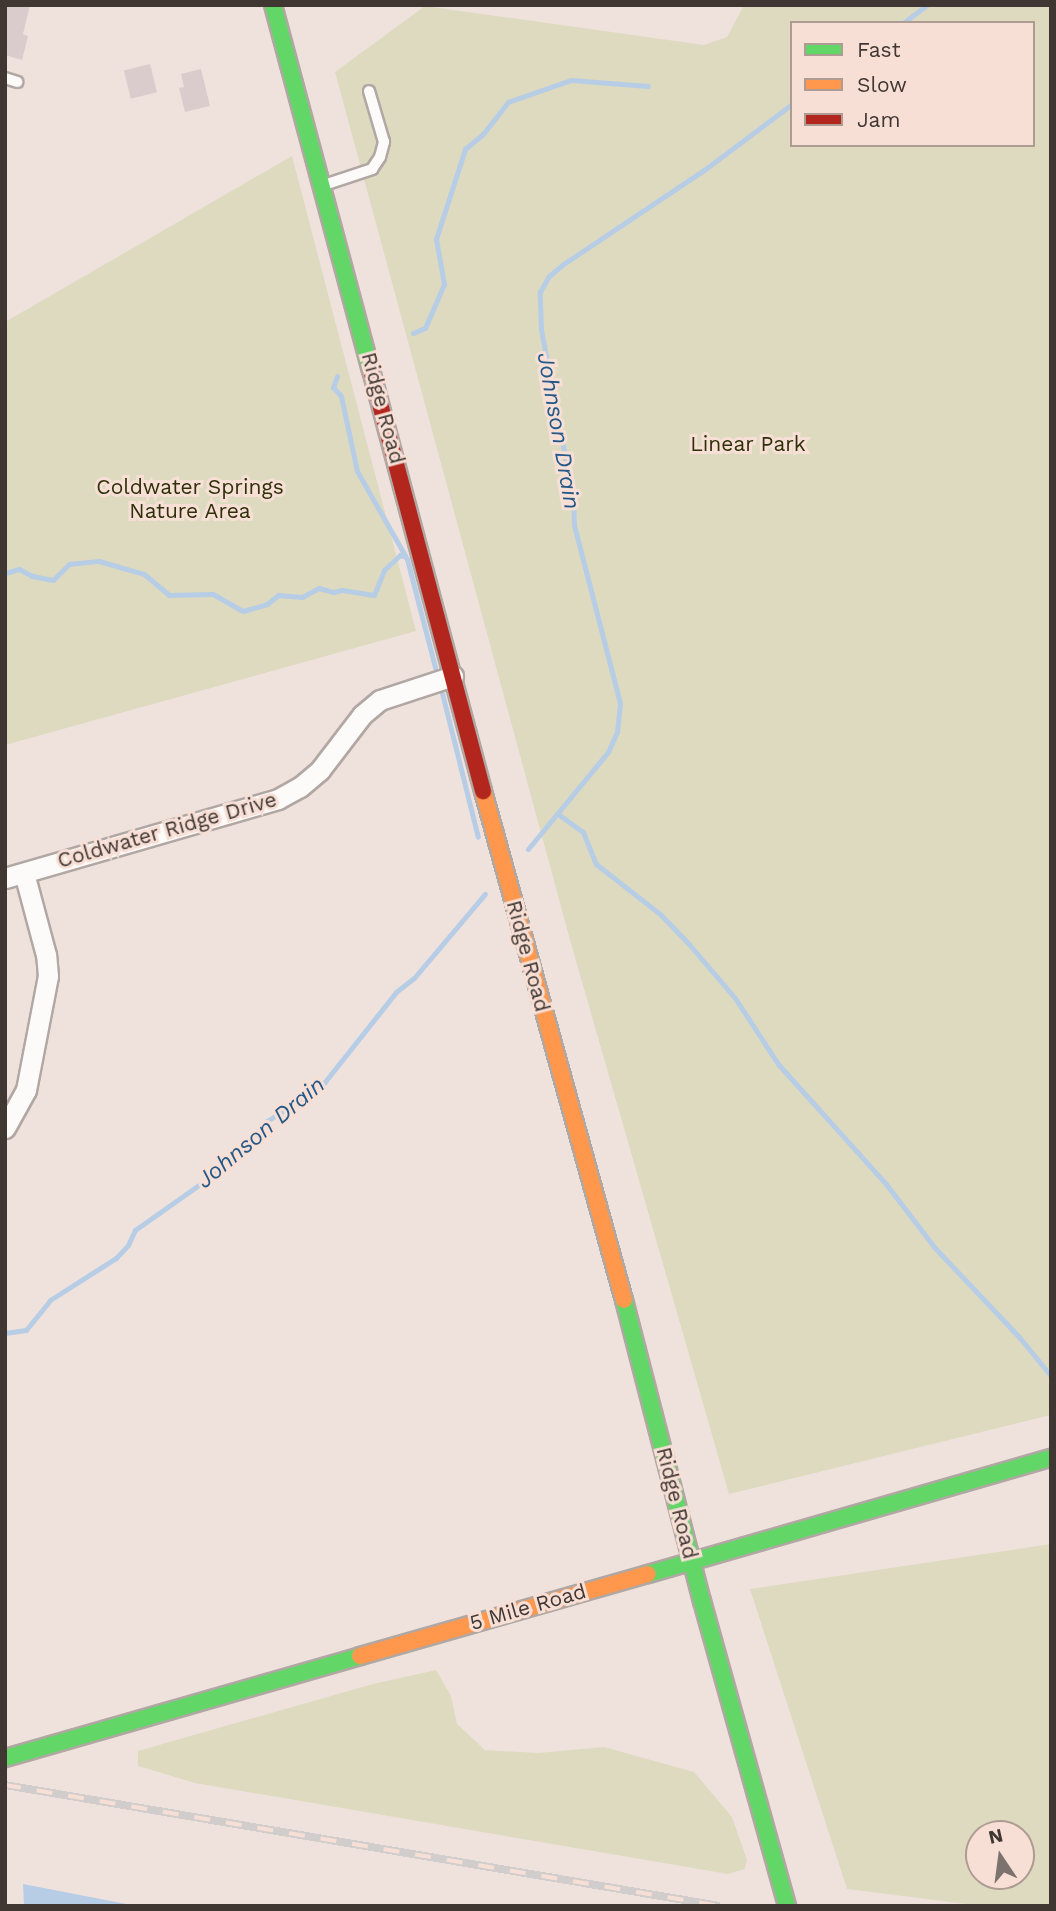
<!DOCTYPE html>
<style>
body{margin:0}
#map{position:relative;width:1056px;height:1911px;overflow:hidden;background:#efe2dd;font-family:"Work Sans",sans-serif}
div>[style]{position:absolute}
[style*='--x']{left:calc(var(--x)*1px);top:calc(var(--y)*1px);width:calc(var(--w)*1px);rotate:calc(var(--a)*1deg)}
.green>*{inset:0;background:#dddac0}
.water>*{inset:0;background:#b7cde5}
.stream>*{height:5px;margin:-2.5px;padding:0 2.5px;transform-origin:2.5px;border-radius:2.5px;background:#b7cde5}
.building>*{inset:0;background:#dacbcd;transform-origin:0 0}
.roads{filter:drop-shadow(2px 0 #b1a7a3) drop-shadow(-2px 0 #b1a7a3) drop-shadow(0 2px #b1a7a3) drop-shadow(0 -2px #b1a7a3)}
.lane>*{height:10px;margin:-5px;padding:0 5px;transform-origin:5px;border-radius:5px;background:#fdfbfa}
.street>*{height:19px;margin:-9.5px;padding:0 9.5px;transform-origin:9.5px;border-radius:9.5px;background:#fdfbfa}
.fast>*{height:16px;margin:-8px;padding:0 8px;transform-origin:8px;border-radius:8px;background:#63d668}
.slow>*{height:16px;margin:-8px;padding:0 8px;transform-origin:8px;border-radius:8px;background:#ff974d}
.jam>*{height:16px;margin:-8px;padding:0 8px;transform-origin:8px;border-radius:8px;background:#b3261e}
.rail>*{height:8px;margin-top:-4px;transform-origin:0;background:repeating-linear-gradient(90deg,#f7dfd5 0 16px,#d0cdcc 0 32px);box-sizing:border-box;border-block:2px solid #d0cdcc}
span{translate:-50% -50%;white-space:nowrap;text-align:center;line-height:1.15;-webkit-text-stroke:6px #f7dfd5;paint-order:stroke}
.street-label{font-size:21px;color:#403733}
.park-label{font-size:21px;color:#2d3009}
.water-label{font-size:23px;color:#235888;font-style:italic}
.frame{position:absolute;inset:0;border:7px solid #403733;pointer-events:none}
.legend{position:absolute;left:790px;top:21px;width:245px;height:126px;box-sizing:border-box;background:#f7dfd5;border:2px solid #ae9c94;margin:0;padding:9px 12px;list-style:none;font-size:21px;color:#403733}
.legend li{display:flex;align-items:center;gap:14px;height:35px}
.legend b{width:35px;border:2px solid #ae9c94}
.north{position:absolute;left:965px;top:1820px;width:70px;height:70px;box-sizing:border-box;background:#f7dfd5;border:2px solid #ae9c94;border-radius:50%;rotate:347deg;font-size:19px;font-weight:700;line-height:28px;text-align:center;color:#403733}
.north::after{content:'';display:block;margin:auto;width:24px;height:32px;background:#7d736e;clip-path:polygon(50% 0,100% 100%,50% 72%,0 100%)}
</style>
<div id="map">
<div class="green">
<div style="clip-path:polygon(evenodd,744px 5px,1051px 5px,1051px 1415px,729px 1494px,570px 940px,335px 72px,425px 6px,704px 45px,727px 37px,744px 5px,792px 23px,1033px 23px,1033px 145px,792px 145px,792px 23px)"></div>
<div style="clip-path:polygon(292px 156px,416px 631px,5px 745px,5px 322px)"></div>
<div style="clip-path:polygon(evenodd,1051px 1544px,1051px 1906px,982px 1906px,847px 1889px,750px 1589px,1051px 1544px,1021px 1834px,1021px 1876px,979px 1876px,979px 1834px,1021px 1834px)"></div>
<div style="clip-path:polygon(436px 1670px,451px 1696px,457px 1724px,485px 1750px,538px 1753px,604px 1747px,694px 1772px,732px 1817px,747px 1860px,745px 1869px,728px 1874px,195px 1783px,138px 1766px,138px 1751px,373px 1684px)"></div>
</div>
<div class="water">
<div style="clip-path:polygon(23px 1884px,137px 1906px,24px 1906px)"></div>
</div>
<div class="stream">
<div style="--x:903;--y:23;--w:30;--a:-37"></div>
<div style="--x:413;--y:333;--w:13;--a:-23"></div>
<div style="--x:425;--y:328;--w:48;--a:-66.6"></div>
<div style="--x:444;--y:284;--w:46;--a:-100.1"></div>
<div style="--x:436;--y:239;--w:95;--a:-72.1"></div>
<div style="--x:465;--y:149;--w:23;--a:-40"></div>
<div style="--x:483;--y:134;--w:41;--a:-52"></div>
<div style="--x:508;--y:102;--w:67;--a:-19.2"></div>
<div style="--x:571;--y:80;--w:77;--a:4.5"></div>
<div style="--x:337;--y:376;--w:12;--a:110"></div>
<div style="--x:333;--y:387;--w:12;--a:48"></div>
<div style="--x:341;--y:396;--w:77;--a:78"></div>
<div style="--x:357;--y:471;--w:101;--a:60.4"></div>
<div style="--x:407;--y:559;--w:112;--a:75.5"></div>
<div style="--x:5;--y:573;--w:15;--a:-16"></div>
<div style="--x:19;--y:569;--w:15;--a:28"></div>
<div style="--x:32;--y:576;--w:21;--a:11"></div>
<div style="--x:53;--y:580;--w:23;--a:-45"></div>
<div style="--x:69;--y:564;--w:30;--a:-6"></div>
<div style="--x:99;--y:561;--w:47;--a:16.1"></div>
<div style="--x:144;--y:574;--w:33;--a:40"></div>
<div style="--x:169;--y:595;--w:44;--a:-1.3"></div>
<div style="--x:213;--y:594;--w:34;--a:30"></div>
<div style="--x:243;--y:611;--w:25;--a:-16"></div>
<div style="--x:267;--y:604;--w:14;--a:-39"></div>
<div style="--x:278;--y:595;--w:24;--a:5"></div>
<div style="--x:302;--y:597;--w:19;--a:-28"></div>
<div style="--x:319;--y:588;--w:15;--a:16"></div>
<div style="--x:333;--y:592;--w:9;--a:-13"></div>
<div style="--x:342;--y:590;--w:32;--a:9"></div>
<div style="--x:374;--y:595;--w:27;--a:-68"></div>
<div style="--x:384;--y:570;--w:22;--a:-43"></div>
<div style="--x:400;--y:555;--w:4;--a:14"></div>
<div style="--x:442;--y:693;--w:148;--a:76"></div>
<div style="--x:558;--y:814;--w:31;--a:36"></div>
<div style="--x:583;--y:832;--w:35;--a:68"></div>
<div style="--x:596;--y:864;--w:81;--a:38"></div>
<div style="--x:660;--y:914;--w:40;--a:46"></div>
<div style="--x:688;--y:943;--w:72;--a:49.5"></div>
<div style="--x:735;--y:998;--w:79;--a:56.9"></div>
<div style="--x:778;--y:1064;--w:161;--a:48"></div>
<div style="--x:886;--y:1184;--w:81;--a:52.6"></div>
<div style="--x:935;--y:1248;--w:124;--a:46.6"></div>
<div style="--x:1020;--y:1338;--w:49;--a:50.8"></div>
<div style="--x:528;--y:849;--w:126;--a:-50.5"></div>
<div style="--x:608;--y:752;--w:22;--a:-66"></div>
<div style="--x:617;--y:732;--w:29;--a:-84"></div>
<div style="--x:620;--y:703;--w:184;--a:-104.5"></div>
<div style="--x:574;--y:525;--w:26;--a:-92"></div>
<div style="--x:573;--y:499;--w:172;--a:-100.7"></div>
<div style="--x:541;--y:330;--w:38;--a:-92"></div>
<div style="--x:540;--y:292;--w:18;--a:-61"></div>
<div style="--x:549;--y:276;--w:17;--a:-40"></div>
<div style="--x:562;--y:265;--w:171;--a:-33.8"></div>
<div style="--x:704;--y:170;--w:110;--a:-36.9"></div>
<div style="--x:5;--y:1333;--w:21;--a:-8"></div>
<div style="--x:26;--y:1330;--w:38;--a:-51"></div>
<div style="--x:50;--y:1300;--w:78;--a:-32.5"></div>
<div style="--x:116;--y:1258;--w:18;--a:-47"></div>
<div style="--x:128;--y:1245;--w:17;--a:-65"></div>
<div style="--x:135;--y:1230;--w:104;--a:-35.2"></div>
<div style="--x:220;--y:1170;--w:68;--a:-46.2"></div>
<div style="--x:267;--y:1121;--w:62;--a:-31.9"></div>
<div style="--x:320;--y:1088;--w:122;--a:-51.6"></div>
<div style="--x:396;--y:992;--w:23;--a:-38"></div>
<div style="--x:414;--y:978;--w:110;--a:-49.8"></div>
</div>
<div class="building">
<div style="clip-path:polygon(5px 5px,30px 5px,23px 34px,28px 36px,22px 60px,5px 55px)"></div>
<div style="left:150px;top:64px;width:29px;height:27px;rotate:76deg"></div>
<div style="clip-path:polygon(201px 69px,210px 106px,185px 112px,179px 88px,184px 87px,181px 74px)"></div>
</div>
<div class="roads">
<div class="lane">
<div style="--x:5;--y:78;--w:13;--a:18"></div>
<div style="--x:324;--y:185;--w:51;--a:-18.4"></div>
<div style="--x:372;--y:169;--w:14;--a:-56"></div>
<div style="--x:380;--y:157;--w:16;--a:-75"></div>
<div style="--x:384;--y:142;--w:53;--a:-106.4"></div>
</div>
<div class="street">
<div style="--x:5;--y:878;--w:284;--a:-16.1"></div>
<div style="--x:278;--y:799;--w:25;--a:-29"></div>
<div style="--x:300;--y:787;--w:26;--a:-40"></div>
<div style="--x:320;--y:770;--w:69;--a:-52.6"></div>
<div style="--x:362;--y:715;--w:23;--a:-40"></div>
<div style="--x:380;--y:700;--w:77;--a:-18.2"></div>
<div style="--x:5;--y:1128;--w:43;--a:-61.1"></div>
<div style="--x:26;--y:1090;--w:116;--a:-79.1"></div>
<div style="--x:48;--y:976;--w:21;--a:-95"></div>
<div style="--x:46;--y:955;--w:85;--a:-105"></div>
</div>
<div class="fast">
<div style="--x:273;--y:5;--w:378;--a:75"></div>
<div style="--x:624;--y:1300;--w:311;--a:75.5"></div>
<div style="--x:702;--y:1601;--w:317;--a:74.4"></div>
<div style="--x:648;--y:1574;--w:419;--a:-16.1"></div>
<div style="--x:5;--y:1758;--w:369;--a:-16"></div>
</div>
<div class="slow">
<div style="--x:483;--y:791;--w:528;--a:74.52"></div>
<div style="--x:360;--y:1656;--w:299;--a:-15.9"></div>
</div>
<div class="jam">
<div style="--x:371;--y:370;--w:436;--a:75.1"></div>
</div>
</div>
<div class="rail">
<div style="--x:5;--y:1785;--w:725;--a:9.61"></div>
</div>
<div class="street-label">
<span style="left:383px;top:408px;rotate:75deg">Ridge Road</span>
<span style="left:167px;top:830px;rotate:-16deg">Coldwater Ridge Drive</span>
<span style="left:528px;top:956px;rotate:75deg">Ridge Road</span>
<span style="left:677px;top:1503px;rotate:76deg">Ridge Road</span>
<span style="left:528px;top:1607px;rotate:-16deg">5 Mile Road</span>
</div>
<div class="park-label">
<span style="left:748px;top:444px">Linear Park</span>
<span style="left:190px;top:499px">Coldwater Springs<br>Nature Area</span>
</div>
<div class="water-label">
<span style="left:558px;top:431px;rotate:80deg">Johnson Drain</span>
<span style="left:261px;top:1133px;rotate:-40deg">Johnson Drain</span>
</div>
<div class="frame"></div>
<ul class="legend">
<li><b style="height:9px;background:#63d668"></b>Fast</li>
<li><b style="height:9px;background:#ff974d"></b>Slow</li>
<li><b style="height:9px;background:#b3261e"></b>Jam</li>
</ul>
<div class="north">N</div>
</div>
